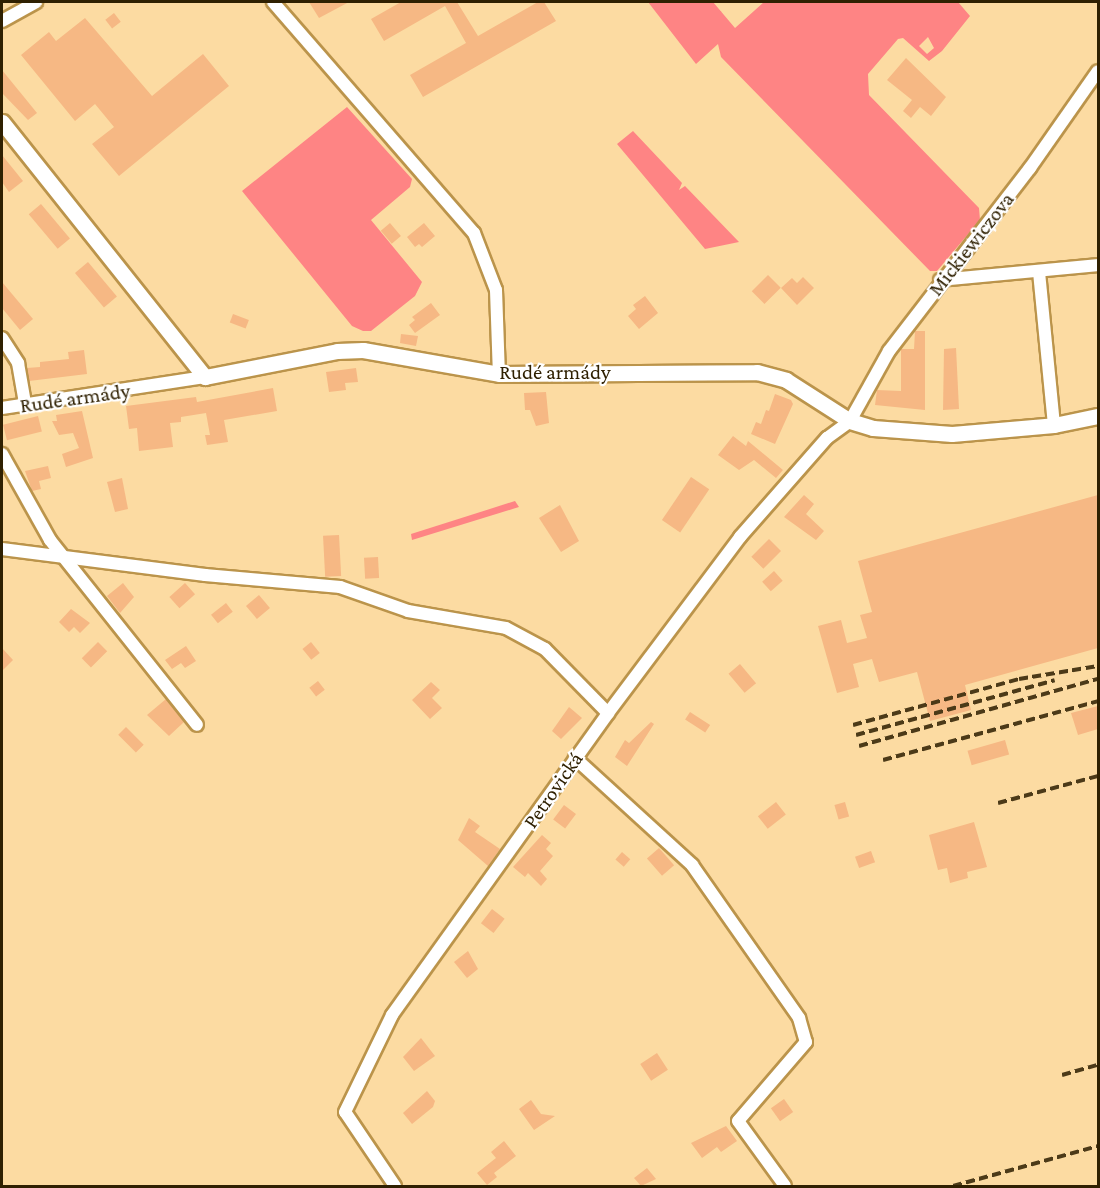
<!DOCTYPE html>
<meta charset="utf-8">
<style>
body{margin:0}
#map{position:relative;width:1100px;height:1188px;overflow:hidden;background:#fcdba2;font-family:"Crimson Pro",serif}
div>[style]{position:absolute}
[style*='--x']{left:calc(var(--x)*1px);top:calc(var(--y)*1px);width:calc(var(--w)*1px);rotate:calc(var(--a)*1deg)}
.green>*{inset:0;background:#fe8484}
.building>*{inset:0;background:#f6b884;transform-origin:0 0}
.roads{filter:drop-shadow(2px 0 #bb944b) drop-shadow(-2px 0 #bb944b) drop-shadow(0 2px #bb944b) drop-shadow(0 -2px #bb944b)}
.minor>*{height:12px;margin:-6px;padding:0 6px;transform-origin:6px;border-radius:6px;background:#fff}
.major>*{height:15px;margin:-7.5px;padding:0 7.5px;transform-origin:7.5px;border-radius:7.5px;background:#fff}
.rail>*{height:4px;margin-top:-2px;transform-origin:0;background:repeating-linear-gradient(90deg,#4c3a18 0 9px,transparent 0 13.5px)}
span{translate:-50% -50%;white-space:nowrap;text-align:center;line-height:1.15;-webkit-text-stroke:4.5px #fff;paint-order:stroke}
.street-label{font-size:21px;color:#2f2001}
.frame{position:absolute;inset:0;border:3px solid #2f2001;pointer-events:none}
</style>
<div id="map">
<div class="green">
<div style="clip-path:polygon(evenodd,648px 2px,713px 2px,735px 28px,764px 2px,958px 2px,970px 16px,942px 51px,929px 61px,903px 38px,898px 39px,868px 74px,869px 95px,979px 208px,980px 220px,937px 271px,930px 271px,721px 57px,718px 44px,696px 64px,648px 2px,928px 37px,934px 48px,927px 54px,919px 46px,928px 37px)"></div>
<div style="clip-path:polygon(347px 107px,412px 179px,410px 187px,371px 220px,422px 282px,415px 296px,371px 331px,363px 331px,352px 326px,242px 191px)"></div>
<div style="clip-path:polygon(633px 131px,682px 183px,679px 190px,685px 186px,739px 242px,705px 249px,617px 144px)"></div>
<div style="clip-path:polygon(515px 501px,519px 507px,412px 540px,411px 534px)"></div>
</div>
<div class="building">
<div style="clip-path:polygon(309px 2px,349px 2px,319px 18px)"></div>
<div style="clip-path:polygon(401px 2px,457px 2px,478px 36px,538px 2px,544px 2px,556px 21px,423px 97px,410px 75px,466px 43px,445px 6px,384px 41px,371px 19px)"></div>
<div style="left:114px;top:13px;width:11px;height:11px;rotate:52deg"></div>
<div style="clip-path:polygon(85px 18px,152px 96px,203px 54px,229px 86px,119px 176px,92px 144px,114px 127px,95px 104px,75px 121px,21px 55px,49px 32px,56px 41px)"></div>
<div style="clip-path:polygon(906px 58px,946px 97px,931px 116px,920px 107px,911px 118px,903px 111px,912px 100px,887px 80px)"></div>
<div style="clip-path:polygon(2px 70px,37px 113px,28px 120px,2px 93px)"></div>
<div style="clip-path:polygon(2px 155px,23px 181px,9px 192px,2px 182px)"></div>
<div style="left:41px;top:204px;width:45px;height:16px;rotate:50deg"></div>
<div style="left:390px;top:223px;width:17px;height:12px;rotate:50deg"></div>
<div style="clip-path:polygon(424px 223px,435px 236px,422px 247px,419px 244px,415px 247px,407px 237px)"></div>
<div style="left:88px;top:262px;width:45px;height:17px;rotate:50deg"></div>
<div style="left:768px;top:275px;width:18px;height:23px;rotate:45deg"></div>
<div style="clip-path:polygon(803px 277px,814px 288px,797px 305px,781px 288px,792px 278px,797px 283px)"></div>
<div style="clip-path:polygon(2px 282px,33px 319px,20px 330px,2px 308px)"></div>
<div style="clip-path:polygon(645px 296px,658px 313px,639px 329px,628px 316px,636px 309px,633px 305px)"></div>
<div style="clip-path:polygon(431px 303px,440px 315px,415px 333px,409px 325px,415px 320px,412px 317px)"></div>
<div style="left:233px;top:314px;width:17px;height:9px;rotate:21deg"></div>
<div style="clip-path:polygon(915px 331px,925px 331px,925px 410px,875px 405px,877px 390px,901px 391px,901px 349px,914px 349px)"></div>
<div style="clip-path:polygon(401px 334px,418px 336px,416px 346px,400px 343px)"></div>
<div style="clip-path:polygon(956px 348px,959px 409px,943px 410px,944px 349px)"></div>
<div style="clip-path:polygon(84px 350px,87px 374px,29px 381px,27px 368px,40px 367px,40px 362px,69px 359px,68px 352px)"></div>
<div style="clip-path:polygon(356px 368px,358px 382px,345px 383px,346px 390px,329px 392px,326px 372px)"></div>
<div style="clip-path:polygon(273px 388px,277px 411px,224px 420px,228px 442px,207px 445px,205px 435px,210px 435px,206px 413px,181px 417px,181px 422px,170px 423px,173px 447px,139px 451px,137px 428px,129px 429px,126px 406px,196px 397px,197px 402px)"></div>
<div style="clip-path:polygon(546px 392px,549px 423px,536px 426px,530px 410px,525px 410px,524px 393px)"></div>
<div style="clip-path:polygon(775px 394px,791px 400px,793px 404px,775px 444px,751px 434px,756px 422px,761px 424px,766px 410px,769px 411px)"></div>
<div style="clip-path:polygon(82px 411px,93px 458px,66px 467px,62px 454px,79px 448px,73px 433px,59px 435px,52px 421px,57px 421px,56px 415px)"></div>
<div style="left:38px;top:416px;width:16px;height:36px;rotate:76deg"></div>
<div style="clip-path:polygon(733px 436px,746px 446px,748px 441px,783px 470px,776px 478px,754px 460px,739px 470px,718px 455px)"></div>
<div style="clip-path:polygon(48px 466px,51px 478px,39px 481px,41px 489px,32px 491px,25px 471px)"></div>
<div style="left:691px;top:477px;width:22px;height:52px;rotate:34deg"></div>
<div style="clip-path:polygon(122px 478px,128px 509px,115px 512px,107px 482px)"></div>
<div style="clip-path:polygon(804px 495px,814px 504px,806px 514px,824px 531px,816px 540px,784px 517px)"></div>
<div style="clip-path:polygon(1098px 495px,1098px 648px,965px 685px,971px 710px,930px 721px,917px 672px,879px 682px,872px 659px,853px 664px,859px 687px,837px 693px,818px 626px,841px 620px,847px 643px,867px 638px,860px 615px,872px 612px,858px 561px)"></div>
<div style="clip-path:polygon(560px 505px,579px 541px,561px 552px,539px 518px)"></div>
<div style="left:339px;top:535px;width:41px;height:16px;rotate:87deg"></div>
<div style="left:769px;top:539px;width:17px;height:25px;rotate:45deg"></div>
<div style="left:378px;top:557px;width:21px;height:14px;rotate:87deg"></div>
<div style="left:774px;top:571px;width:13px;height:16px;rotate:48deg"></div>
<div style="clip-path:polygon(123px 583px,134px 597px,120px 613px,107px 596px)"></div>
<div style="left:185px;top:583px;width:15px;height:21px;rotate:48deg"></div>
<div style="left:259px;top:595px;width:17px;height:17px;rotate:50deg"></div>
<div style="left:226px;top:603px;width:11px;height:19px;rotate:52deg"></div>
<div style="clip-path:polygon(71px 609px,90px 623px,80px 633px,74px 627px,69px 632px,59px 622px)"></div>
<div style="left:98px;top:642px;width:13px;height:23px;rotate:45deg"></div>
<div style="left:311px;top:642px;width:14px;height:11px;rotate:51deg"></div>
<div style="clip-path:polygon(186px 646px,196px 661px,185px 668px,181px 663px,172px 669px,165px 660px)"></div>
<div style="clip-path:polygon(2px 648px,13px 660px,2px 671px)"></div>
<div style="left:740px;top:664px;width:25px;height:15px;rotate:50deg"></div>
<div style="left:318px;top:681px;width:11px;height:11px;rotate:52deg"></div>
<div style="clip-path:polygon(431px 682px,440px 690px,432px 698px,442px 708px,430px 719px,412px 700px)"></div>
<div style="clip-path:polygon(166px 699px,184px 722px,169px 736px,147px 715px)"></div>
<div style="clip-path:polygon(1098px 706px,1098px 729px,1078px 735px,1071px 713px)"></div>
<div style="clip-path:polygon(569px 707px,582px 718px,561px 739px,552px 731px)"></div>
<div style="left:690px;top:712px;width:24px;height:9px;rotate:33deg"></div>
<div style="clip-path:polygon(651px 722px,654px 724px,627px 766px,615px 757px,625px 740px,629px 743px)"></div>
<div style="left:126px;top:727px;width:25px;height:11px;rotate:45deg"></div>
<div style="left:1005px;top:740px;width:15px;height:39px;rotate:74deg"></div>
<div style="left:776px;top:802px;width:16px;height:23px;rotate:52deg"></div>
<div style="left:845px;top:802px;width:15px;height:11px;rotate:74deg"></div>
<div style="left:564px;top:805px;width:15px;height:18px;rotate:37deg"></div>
<div style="clip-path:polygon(469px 818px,480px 826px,475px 832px,500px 849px,488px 866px,458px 840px)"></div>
<div style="clip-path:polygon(974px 822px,987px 867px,967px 872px,968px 878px,950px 883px,947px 868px,938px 870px,929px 835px)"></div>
<div style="clip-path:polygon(542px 835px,551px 843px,546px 849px,553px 856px,540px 871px,547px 879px,541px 886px,528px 873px,525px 877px,513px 867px)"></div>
<div style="left:659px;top:848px;width:23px;height:16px;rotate:49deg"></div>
<div style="left:871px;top:851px;width:12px;height:17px;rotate:70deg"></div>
<div style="left:622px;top:852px;width:11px;height:10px;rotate:41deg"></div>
<div style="left:492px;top:909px;width:16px;height:18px;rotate:38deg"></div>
<div style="clip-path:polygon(468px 951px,478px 969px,467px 978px,454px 962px)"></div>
<div style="clip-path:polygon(421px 1038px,435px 1056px,414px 1071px,403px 1057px)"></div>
<div style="left:657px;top:1053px;width:20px;height:20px;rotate:57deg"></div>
<div style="clip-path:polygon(427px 1091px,435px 1101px,433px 1107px,412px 1124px,403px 1113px)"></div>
<div style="left:784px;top:1099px;width:16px;height:16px;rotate:55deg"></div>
<div style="clip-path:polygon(531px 1100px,541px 1114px,555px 1116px,534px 1130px,519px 1109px)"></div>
<div style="clip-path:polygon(726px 1126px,737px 1141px,721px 1152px,717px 1147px,702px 1158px,691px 1143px)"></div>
<div style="clip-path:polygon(504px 1141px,516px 1156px,494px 1173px,497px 1177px,487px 1185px,477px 1173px,496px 1158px,491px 1152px)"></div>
<div style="clip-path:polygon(647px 1168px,656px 1179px,641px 1186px,634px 1178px)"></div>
</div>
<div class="roads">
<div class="minor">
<div style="--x:273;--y:2;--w:306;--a:49"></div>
<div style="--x:474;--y:233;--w:61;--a:68.9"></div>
<div style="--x:496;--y:290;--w:84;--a:88"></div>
<div style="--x:2;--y:21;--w:39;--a:-29"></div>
<div style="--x:1039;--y:272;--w:154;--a:84.4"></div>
<div style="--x:940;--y:280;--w:159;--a:-5.4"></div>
<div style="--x:2;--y:338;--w:30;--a:57"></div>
<div style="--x:18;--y:363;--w:41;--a:80.1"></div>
<div style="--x:2;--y:408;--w:205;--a:-8.7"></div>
<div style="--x:2;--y:454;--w:98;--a:60.8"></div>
<div style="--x:50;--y:540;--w:236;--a:51.5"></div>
<div style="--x:2;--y:549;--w:205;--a:7.3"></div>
<div style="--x:205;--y:575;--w:136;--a:5.1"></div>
<div style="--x:340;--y:587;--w:72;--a:19.4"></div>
<div style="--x:408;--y:611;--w:99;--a:9.8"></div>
<div style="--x:506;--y:628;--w:44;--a:28.3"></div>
<div style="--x:545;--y:649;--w:90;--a:45.5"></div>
<div style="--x:575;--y:758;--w:159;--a:42.4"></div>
<div style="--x:692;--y:865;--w:187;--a:55"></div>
<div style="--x:799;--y:1018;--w:25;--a:74"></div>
<div style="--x:806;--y:1042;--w:104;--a:130.7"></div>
<div style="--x:738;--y:1121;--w:80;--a:54.1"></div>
<div style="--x:395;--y:1186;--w:89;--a:-124"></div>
<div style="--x:345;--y:1112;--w:108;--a:-64.1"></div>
<div style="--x:392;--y:1015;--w:371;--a:-54.4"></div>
<div style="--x:608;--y:713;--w:220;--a:-53.1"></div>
<div style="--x:740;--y:537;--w:132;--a:-48.7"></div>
<div style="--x:827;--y:438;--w:29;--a:-36"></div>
<div style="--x:850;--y:421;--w:80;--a:-60.9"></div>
<div style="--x:889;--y:351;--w:231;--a:-52.4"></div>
<div style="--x:1030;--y:168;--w:118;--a:-55"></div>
</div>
<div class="major">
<div style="--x:2;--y:122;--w:326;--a:51.5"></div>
<div style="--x:205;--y:377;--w:135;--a:-11.1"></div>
<div style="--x:337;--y:351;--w:26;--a:-2"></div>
<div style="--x:363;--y:350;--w:138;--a:10"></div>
<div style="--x:499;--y:374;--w:258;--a:-0.4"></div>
<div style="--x:757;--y:372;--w:30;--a:15"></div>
<div style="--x:786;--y:380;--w:76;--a:32.6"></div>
<div style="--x:850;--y:421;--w:24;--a:17"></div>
<div style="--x:873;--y:428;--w:79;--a:4.3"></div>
<div style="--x:952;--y:434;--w:102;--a:-5"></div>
<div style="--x:1054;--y:425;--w:45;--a:-11.6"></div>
</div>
</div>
<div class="rail">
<div style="--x:853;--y:725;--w:172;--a:-15.5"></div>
<div style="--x:1019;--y:679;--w:80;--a:-9.3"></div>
<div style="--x:856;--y:735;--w:206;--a:-15.4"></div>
<div style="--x:859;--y:746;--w:248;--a:-15.7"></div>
<div style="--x:883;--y:760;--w:223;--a:-15.3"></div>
<div style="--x:998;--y:803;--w:104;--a:-15.1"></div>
<div style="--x:1062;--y:1075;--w:37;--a:-16"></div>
<div style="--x:953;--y:1186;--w:150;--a:-15.4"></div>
</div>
<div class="street-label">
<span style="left:971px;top:244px;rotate:-52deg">Mickiewiczova</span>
<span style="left:555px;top:372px">Rudé armády</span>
<span style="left:75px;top:398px;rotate:-8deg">Rudé armády</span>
<span style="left:553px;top:790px;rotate:-55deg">Petrovická</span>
</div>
<div class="frame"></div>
</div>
